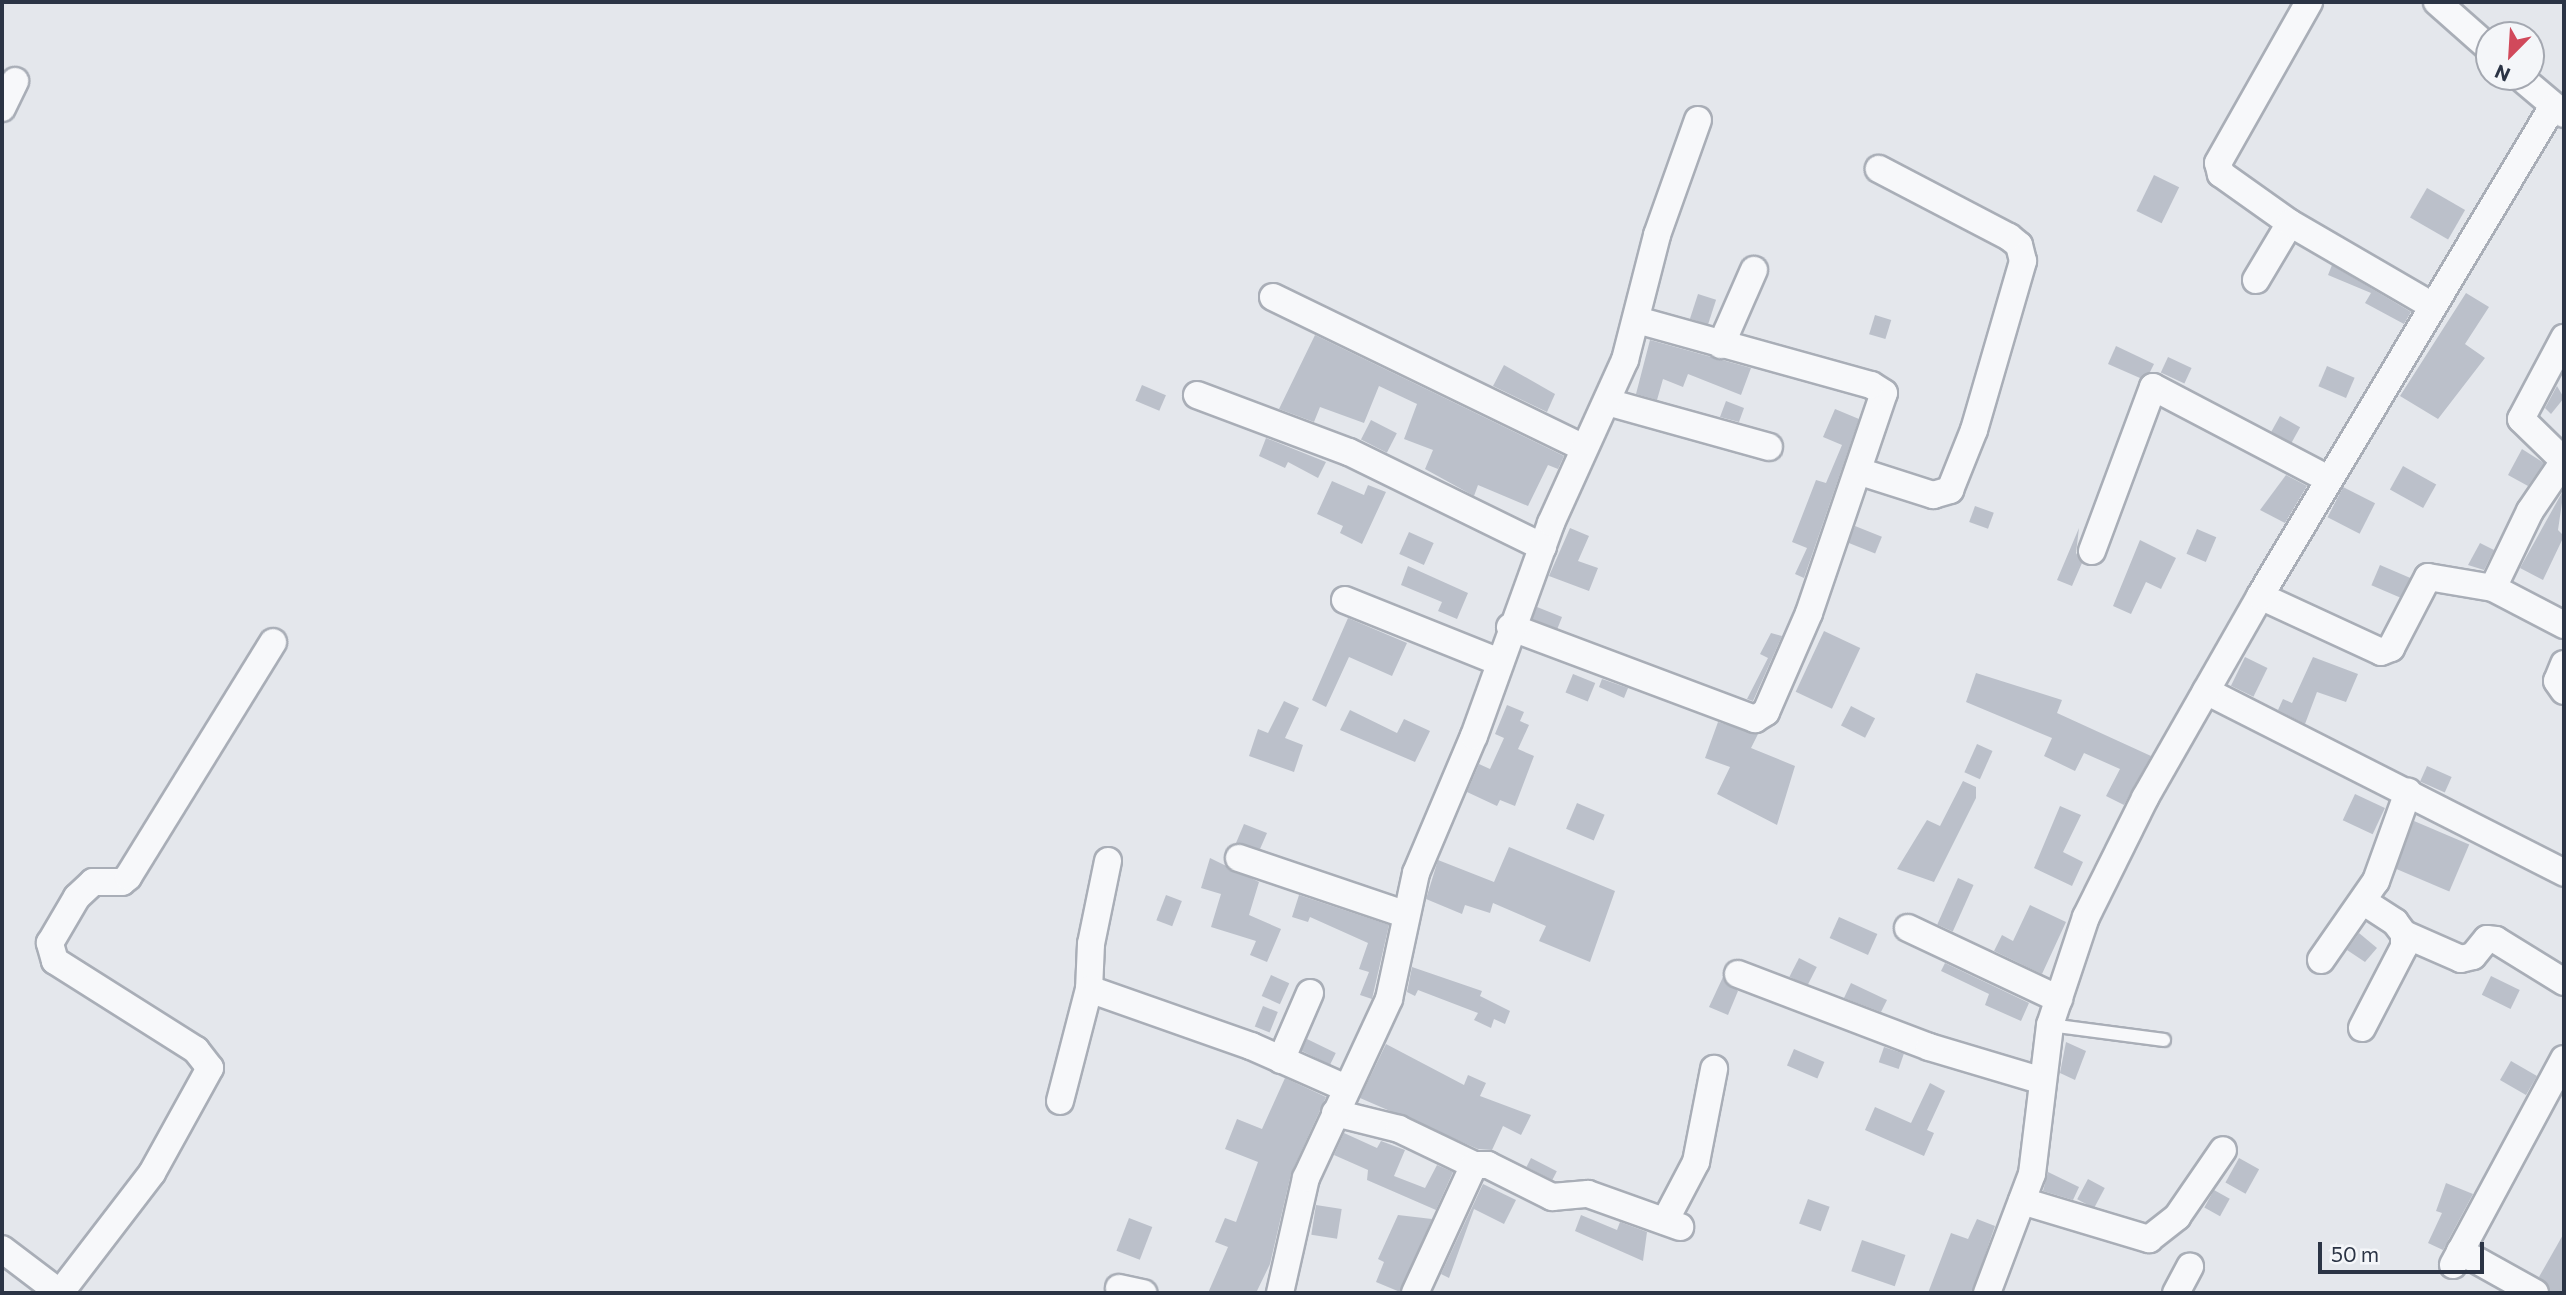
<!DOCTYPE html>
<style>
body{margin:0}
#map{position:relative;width:2566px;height:1295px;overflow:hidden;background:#e4e7ec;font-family:Commissioner,sans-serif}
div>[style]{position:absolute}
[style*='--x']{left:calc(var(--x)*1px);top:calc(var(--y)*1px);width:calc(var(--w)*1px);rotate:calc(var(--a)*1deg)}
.building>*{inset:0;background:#bbc0ca;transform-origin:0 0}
.roads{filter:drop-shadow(2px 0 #a9aeb7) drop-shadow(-2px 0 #a9aeb7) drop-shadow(0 2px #a9aeb7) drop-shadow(0 -2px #a9aeb7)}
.lane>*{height:12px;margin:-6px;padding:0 6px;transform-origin:6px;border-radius:6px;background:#f7f8fa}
.street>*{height:26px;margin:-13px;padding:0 13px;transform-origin:13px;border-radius:13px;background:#f7f8fa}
span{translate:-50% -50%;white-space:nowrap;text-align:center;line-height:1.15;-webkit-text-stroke:5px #f4f6f9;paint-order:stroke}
.frame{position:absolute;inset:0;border:4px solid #2b3445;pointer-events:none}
.north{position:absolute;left:2475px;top:21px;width:70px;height:70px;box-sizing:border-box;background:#f4f6f9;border:2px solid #a4a8b1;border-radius:50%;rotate:204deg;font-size:19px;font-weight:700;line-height:28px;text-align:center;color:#2b3445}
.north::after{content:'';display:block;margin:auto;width:24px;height:32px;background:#d1495b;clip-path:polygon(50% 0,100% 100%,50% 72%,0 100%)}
.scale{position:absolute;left:2318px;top:1242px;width:166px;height:32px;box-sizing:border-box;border:4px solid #2b3445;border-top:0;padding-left:9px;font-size:21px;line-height:24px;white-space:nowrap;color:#2b3445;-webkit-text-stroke:5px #f4f6f9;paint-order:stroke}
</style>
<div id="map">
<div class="building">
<div style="left:2154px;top:175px;width:28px;height:40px;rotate:26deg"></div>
<div style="left:2427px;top:188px;width:44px;height:34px;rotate:30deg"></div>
<div style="clip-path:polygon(2332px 265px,2411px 312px,2404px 324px,2365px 303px,2371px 293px,2328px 275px)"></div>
<div style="clip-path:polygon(2466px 293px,2489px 307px,2465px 344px,2485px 358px,2438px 419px,2400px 396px)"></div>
<div style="left:1698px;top:294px;width:19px;height:26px;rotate:18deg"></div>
<div style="left:1875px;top:315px;width:17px;height:20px;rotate:17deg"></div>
<div style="clip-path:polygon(1315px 335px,1564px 456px,1558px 469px,1548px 465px,1528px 506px,1478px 485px,1474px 496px,1425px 469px,1433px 450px,1404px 439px,1417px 404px,1379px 386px,1364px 423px,1320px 407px,1314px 422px,1279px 409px)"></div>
<div style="clip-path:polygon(1650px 340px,1751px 368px,1741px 395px,1688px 374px,1683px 387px,1663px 379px,1657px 400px,1636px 394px)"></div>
<div style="clip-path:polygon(2116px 346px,2154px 364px,2150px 372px,2140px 378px,2108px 364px)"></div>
<div style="left:2168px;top:357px;width:26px;height:17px;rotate:25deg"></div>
<div style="clip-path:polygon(1504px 365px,1555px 394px,1547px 412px,1493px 386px)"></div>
<div style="left:2327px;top:366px;width:30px;height:22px;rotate:23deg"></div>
<div style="left:1142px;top:385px;width:26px;height:17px;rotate:23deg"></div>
<div style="clip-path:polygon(2557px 386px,2564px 398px,2551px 414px,2545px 408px)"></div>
<div style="clip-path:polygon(1726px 401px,1744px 408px,1739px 422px,1720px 417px)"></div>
<div style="clip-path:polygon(1835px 409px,1859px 419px,1804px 578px,1795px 574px,1807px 548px,1792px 542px,1816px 480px,1826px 483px,1842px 445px,1823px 437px)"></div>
<div style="left:2280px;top:416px;width:23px;height:18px;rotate:29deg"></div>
<div style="left:1371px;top:420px;width:29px;height:22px;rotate:27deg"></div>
<div style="clip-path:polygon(1266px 438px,1326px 462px,1318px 478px,1288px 462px,1285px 468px,1259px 456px)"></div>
<div style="clip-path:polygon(2522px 449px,2544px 463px,2528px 486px,2508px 475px)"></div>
<div style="left:2403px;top:466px;width:38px;height:27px;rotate:29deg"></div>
<div style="clip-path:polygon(2286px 475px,2307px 486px,2285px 523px,2260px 510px)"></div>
<div style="clip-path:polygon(1332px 481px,1364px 495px,1368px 485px,1386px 492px,1362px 544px,1340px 533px,1343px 526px,1317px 514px)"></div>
<div style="left:2343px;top:487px;width:36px;height:34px;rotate:27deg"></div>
<div style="clip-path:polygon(2564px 489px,2558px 530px,2564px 536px,2543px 580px,2520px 568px)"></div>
<div style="left:1975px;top:506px;width:20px;height:17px;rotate:20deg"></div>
<div style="left:1855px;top:526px;width:29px;height:18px;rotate:22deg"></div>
<div style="clip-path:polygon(1570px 528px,1589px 536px,1578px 561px,1598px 568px,1589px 591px,1549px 576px)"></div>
<div style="clip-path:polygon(2079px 528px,2076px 553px,2082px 563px,2072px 586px,2057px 580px)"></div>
<div style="left:2197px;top:529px;width:21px;height:27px;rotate:23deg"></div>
<div style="left:1409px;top:532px;width:27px;height:24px;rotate:24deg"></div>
<div style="clip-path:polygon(2140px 540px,2176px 558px,2161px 589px,2146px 582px,2131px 614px,2113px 606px)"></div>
<div style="clip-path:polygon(2480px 543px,2494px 550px,2484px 570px,2468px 565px)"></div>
<div style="left:2380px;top:565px;width:33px;height:22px;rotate:23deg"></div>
<div style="clip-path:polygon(1408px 566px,1468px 593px,1457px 619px,1438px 611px,1442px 602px,1401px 585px)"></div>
<div style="left:1537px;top:607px;width:27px;height:13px;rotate:22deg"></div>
<div style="clip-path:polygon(1348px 618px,1407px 643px,1392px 676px,1349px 657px,1326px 707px,1312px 700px)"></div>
<div style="left:1824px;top:631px;width:40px;height:67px;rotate:25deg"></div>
<div style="clip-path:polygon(1771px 633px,1782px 636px,1753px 701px,1747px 699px,1768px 658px,1760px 654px)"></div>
<div style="left:2245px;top:657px;width:25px;height:32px;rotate:26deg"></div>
<div style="clip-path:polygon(2313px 657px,2358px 674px,2346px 702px,2317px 692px,2305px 724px,2278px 710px,2283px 699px,2292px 703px)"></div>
<div style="clip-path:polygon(1976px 673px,2062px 700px,2057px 713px,2151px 756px,2124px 805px,2106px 796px,2120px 769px,2084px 753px,2075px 771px,2044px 756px,2052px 738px,1966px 702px)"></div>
<div style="left:1573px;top:674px;width:24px;height:20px;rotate:22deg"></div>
<div style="clip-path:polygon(1602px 679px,1628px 688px,1624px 698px,1599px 687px)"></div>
<div style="clip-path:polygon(1284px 701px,1299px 708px,1285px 738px,1303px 745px,1294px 772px,1249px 756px,1258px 729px,1268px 733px)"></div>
<div style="clip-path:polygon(1507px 705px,1524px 712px,1520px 721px,1529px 725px,1518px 749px,1534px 756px,1515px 806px,1500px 800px,1497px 806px,1467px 792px,1479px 764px,1490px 769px,1504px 738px,1495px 734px)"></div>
<div style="left:1851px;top:706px;width:27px;height:22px;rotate:27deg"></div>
<div style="clip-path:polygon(1350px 710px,1397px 733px,1404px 719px,1430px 731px,1415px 762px,1340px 730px)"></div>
<div style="clip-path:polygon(1718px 722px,1758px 734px,1751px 748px,1795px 766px,1777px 825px,1717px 794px,1730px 767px,1705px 758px)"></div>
<div style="left:1977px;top:744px;width:17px;height:31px;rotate:24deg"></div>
<div style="left:2427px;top:766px;width:27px;height:17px;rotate:24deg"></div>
<div style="clip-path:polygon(1963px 781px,1976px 787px,1976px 798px,1934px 882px,1897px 869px,1927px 820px,1940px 826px)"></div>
<div style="left:2355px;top:794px;width:33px;height:29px;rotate:25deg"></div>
<div style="left:1577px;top:803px;width:30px;height:28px;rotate:23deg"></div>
<div style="clip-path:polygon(2060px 806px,2081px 815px,2063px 852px,2083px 862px,2072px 886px,2034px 868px)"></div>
<div style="left:2414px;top:821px;width:60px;height:51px;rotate:23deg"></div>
<div style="clip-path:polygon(1244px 824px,1267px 833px,1260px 849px,1236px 843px)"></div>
<div style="clip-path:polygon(1509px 847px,1615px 891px,1590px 962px,1539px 941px,1546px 926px,1493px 903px,1490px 913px,1465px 905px,1462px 914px,1426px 899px,1438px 860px,1494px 882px)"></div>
<div style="clip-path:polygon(1210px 858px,1259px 882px,1249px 915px,1281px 929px,1267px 962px,1250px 955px,1256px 941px,1211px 927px,1221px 894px,1201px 888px)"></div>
<div style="left:1958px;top:878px;width:17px;height:51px;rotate:24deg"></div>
<div style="left:1166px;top:895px;width:17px;height:27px;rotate:21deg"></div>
<div style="clip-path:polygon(1299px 895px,1389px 925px,1372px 999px,1360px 995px,1369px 972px,1359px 969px,1368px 943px,1310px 917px,1308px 922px,1292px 917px)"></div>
<div style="clip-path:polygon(2030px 905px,2066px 922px,2042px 974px,1994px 951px,2002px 935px,2013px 941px)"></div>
<div style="left:1839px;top:917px;width:42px;height:23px;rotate:24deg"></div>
<div style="clip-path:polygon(2359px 933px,2377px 948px,2365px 962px,2347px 950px)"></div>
<div style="left:1799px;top:958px;width:20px;height:21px;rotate:27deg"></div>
<div style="clip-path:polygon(1945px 963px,2029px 1003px,2021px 1021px,1985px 1005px,1989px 994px,1941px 971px)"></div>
<div style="clip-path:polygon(1412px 967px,1482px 991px,1480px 996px,1510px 1011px,1505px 1024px,1494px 1019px,1491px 1028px,1474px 1020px,1478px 1013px,1418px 990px,1415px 996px,1407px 992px)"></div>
<div style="left:1271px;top:975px;width:20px;height:23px;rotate:24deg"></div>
<div style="left:2491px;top:976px;width:32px;height:21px;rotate:26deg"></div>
<div style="clip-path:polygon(1723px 977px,1738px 991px,1728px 1015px,1709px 1007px)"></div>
<div style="clip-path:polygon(1851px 983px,1887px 1000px,1881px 1012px,1844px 998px)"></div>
<div style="left:1263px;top:1006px;width:16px;height:22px;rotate:22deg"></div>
<div style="left:1307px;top:1039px;width:32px;height:13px;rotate:26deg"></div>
<div style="clip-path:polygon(2066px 1042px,2086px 1051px,2075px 1080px,2060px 1073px)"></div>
<div style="clip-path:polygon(1386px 1044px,1464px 1085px,1468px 1075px,1486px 1083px,1480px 1096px,1531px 1115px,1521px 1135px,1503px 1126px,1492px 1150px,1478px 1149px,1360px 1098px)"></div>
<div style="left:1884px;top:1047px;width:21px;height:16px;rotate:19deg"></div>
<div style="left:1794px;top:1049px;width:33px;height:18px;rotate:23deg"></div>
<div style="left:2511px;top:1061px;width:30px;height:22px;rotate:30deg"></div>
<div style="clip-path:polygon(1285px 1078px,1326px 1097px,1291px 1174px,1270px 1264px,1256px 1293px,1208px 1293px,1228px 1247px,1215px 1242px,1225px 1218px,1236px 1222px,1258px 1162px,1225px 1149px,1237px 1119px,1262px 1129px)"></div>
<div style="clip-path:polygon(1930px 1083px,1945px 1091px,1927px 1130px,1934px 1133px,1924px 1156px,1865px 1130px,1875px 1107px,1911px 1123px)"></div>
<div style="clip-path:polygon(1344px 1133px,1377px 1148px,1381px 1141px,1405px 1150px,1394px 1176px,1425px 1188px,1437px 1165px,1453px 1172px,1436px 1210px,1367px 1180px,1368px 1170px,1334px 1155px)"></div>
<div style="left:1531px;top:1158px;width:29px;height:10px;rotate:27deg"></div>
<div style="left:2239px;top:1158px;width:23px;height:28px;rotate:29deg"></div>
<div style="clip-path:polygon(2048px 1172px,2079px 1187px,2073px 1200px,2043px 1191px)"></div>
<div style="left:2088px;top:1179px;width:19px;height:23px;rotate:28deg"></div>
<div style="clip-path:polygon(2446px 1183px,2473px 1194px,2443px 1250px,2428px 1243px,2442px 1213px,2436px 1211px)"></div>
<div style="clip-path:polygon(1483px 1184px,1516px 1200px,1504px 1224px,1474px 1209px,1449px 1278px,1441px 1274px)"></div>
<div style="left:2214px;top:1190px;width:18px;height:20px;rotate:29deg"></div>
<div style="left:1808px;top:1199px;width:23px;height:26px;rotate:20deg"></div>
<div style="left:1316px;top:1205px;width:26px;height:30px;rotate:9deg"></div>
<div style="clip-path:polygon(1398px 1215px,1432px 1219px,1400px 1292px,1376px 1282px,1384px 1262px,1378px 1259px)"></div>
<div style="clip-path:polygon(1581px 1215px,1617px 1230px,1620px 1222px,1647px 1232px,1643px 1261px,1575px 1231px)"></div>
<div style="left:1129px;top:1218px;width:25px;height:35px;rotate:21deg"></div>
<div style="clip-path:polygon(1977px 1219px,1995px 1226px,1972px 1293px,1928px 1293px,1951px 1233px,1968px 1239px)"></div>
<div style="clip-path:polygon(2564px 1233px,2564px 1293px,2551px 1293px,2539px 1277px)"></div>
<div style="left:1862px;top:1240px;width:46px;height:33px;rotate:19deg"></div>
</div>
<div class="roads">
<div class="lane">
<div style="--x:2050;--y:1025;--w:115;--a:7.5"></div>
</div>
<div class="street">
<div style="--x:2437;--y:2;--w:69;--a:41.5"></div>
<div style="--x:2520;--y:77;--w:57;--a:40.1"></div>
<div style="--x:2;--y:108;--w:30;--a:-64"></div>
<div style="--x:2290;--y:223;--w:85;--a:-144.6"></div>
<div style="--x:2221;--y:174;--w:11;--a:-105"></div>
<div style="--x:2218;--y:163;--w:185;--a:-60.5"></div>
<div style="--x:2256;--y:280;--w:66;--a:-59.2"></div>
<div style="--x:2290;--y:223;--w:163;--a:30.2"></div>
<div style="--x:1273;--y:297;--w:346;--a:25.9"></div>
<div style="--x:1721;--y:345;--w:82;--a:-66.3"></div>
<div style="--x:1197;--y:395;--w:162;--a:20.6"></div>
<div style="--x:1349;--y:452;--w:216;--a:26.1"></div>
<div style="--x:1607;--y:402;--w:168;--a:15.5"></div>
<div style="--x:2564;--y:461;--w:60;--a:124.2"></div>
<div style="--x:2530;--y:511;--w:85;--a:115.7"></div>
<div style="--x:2493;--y:588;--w:80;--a:27.5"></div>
<div style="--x:2564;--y:461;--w:60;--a:-135.7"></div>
<div style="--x:2521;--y:419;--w:92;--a:-62"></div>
<div style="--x:1861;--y:472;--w:76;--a:17.7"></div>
<div style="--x:1933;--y:495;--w:18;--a:-16"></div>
<div style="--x:1950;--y:490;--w:65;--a:-68.2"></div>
<div style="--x:1974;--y:430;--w:176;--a:-73.8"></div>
<div style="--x:2023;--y:261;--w:16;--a:-104"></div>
<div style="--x:2019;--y:245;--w:13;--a:-141"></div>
<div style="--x:2009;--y:237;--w:147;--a:-152.4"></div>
<div style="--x:2092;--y:551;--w:175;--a:-69.6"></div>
<div style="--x:2153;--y:387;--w:198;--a:27.7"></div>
<div style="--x:2260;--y:596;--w:133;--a:24.8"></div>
<div style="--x:2381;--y:652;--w:11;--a:-22"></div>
<div style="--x:2391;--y:648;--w:80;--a:-62.5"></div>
<div style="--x:2428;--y:577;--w:66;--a:9.6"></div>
<div style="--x:1345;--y:600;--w:164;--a:21.9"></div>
<div style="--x:1510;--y:627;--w:262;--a:20.6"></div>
<div style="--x:1755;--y:719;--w:13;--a:-32"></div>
<div style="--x:1766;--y:712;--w:108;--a:-66.5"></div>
<div style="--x:1809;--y:613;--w:232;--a:-71.2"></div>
<div style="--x:1884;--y:393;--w:15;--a:-148"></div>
<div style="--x:1871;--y:385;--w:243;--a:-164.5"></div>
<div style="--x:2564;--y:664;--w:18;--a:112"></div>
<div style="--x:2557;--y:681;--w:12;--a:55"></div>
<div style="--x:2206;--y:691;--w:402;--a:26.9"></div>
<div style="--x:1239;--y:858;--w:174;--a:18.7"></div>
<div style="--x:1108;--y:861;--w:85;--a:101.6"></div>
<div style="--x:1091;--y:944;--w:45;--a:92.5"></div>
<div style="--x:1089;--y:989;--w:172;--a:19.4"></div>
<div style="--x:1251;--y:1046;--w:104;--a:23.9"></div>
<div style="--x:1908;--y:928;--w:167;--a:25.2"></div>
<div style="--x:2404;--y:934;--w:62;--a:23.7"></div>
<div style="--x:2461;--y:959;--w:12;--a:-14"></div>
<div style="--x:2473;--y:956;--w:22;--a:-51"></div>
<div style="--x:2487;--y:939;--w:9;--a:6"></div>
<div style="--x:2496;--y:940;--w:80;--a:31.7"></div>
<div style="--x:2321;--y:960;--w:96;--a:-55.2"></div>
<div style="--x:2376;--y:881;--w:95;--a:-70.2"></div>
<div style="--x:1738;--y:974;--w:204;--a:20.9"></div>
<div style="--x:1929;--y:1047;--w:116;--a:16.6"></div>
<div style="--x:2362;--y:1028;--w:91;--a:-62.6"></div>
<div style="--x:2404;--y:947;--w:13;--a:-90"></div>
<div style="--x:2404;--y:934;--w:15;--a:-127"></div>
<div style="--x:2395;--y:922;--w:37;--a:-147"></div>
<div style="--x:1281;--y:1060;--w:73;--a:-66.6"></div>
<div style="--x:1060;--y:1101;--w:116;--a:-75.5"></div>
<div style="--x:1335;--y:1113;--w:66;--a:14"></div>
<div style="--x:1399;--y:1129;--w:83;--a:25.6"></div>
<div style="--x:2022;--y:1201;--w:133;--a:16.7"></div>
<div style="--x:2149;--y:1239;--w:36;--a:-38"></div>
<div style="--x:2177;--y:1217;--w:81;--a:-55.5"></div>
<div style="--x:1665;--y:1221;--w:67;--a:-62.3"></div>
<div style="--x:1696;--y:1162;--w:95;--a:-79"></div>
<div style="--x:2;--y:1249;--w:73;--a:37.2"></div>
<div style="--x:2460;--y:1251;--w:86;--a:29.2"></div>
<div style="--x:2453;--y:1265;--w:234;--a:-61.7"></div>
<div style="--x:1119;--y:1288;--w:25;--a:12"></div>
<div style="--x:60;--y:1293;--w:151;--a:-52.5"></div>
<div style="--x:152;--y:1173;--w:120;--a:-61.1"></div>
<div style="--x:210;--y:1068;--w:23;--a:-128"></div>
<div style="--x:196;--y:1050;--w:167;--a:-147.7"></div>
<div style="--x:55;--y:961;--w:19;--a:-106"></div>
<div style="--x:50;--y:943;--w:53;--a:-59.6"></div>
<div style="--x:77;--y:897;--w:22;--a:-43"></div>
<div style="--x:93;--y:882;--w:29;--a:0"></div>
<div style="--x:122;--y:882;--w:8;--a:-40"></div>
<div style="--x:128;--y:877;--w:276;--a:-58.3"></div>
<div style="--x:1280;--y:1293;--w:118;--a:-77.3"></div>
<div style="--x:1306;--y:1178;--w:197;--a:-65.1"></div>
<div style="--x:1389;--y:999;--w:129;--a:-77.9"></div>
<div style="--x:1416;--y:873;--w:149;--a:-67.1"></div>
<div style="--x:1474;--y:736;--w:226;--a:-70.1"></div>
<div style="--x:1551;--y:523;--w:179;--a:-65.6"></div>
<div style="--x:1625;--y:360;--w:129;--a:-75.6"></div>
<div style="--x:1657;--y:235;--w:122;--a:-70.4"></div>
<div style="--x:1415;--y:1293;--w:141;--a:-65.3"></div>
<div style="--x:1474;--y:1165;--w:14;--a:0"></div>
<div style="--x:1488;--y:1165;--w:72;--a:26.6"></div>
<div style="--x:1552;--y:1197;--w:36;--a:-5"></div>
<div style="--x:1588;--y:1194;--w:98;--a:19.7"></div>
<div style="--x:1987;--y:1293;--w:127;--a:-69.3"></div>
<div style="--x:2032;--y:1174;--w:150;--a:-83.1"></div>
<div style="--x:2050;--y:1025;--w:114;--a:-71.6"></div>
<div style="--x:2086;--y:917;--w:133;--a:-63.6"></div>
<div style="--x:2145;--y:798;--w:232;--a:-60.3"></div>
<div style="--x:2260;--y:596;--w:569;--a:-59.11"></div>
<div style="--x:2176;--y:1293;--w:30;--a:-62"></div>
</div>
</div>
<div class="frame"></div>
<div class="north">N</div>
<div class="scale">50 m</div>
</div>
